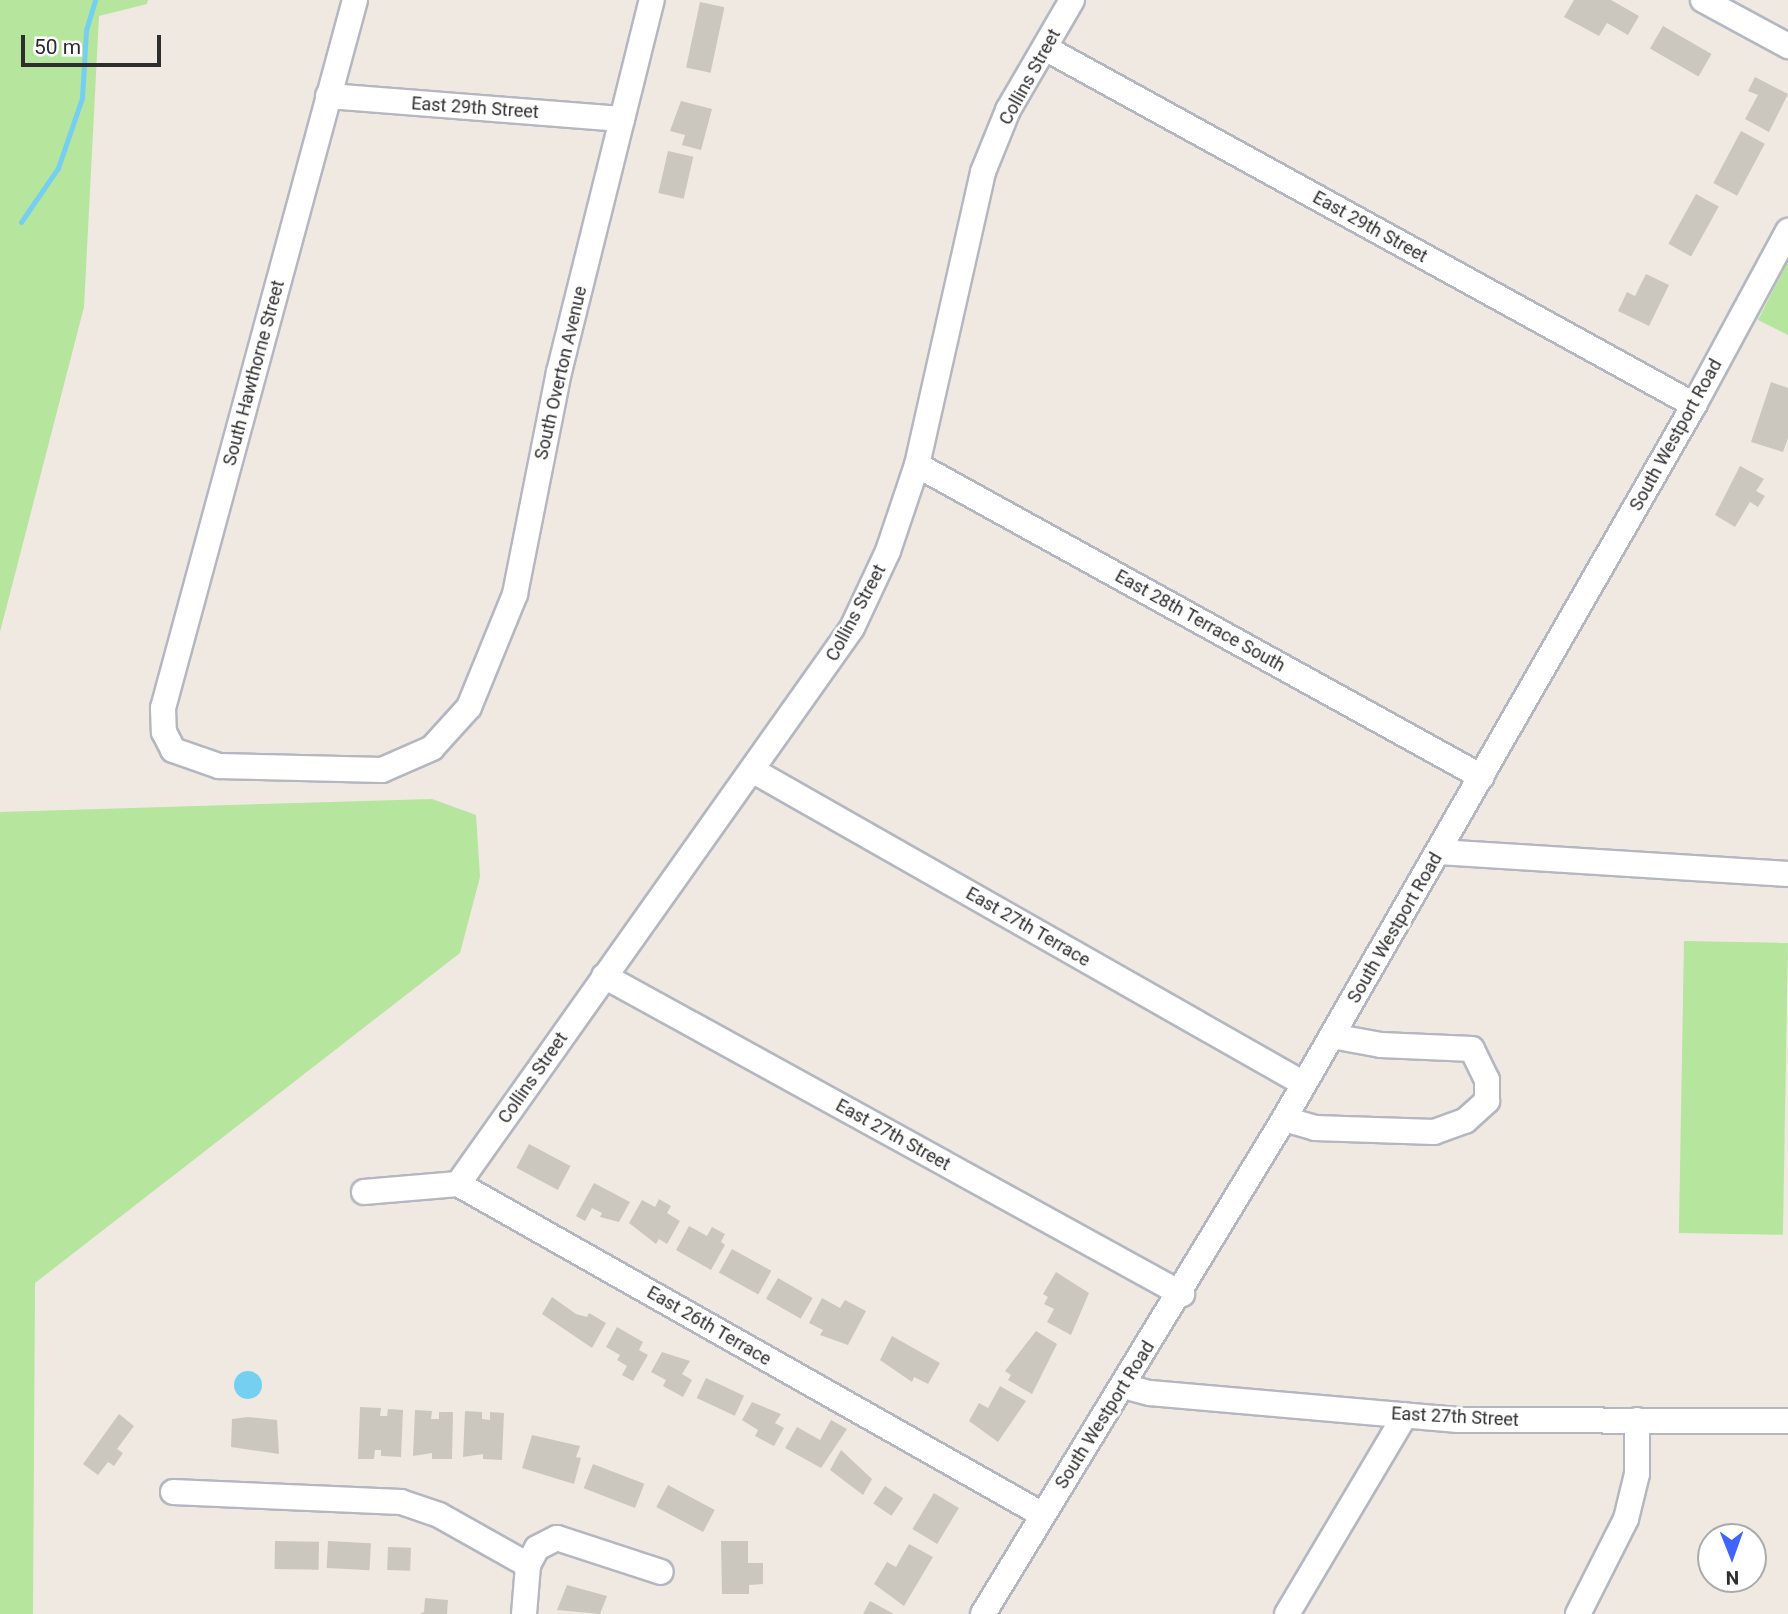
<!DOCTYPE html>
<style>
body{margin:0}
#map{position:relative;width:1788px;height:1614px;overflow:hidden;background:#efe9e1;font-family:Roboto,sans-serif}
div>[style]{position:absolute}
[style*='--x']{left:calc(var(--x)*1px);top:calc(var(--y)*1px);width:calc(var(--w)*1px);rotate:calc(var(--a)*1deg)}
.green>*{inset:0;background:#b6e59e;transform-origin:0 0}
.water>*{inset:0;background:#75cff0}
.round{border-radius:50%}
.stream>*{height:5px;margin:-2.5px;padding:0 2.5px;transform-origin:2.5px;border-radius:2.5px;background:#75cff0}
.building>*{inset:0;background:#cbc7bf;transform-origin:0 0}
.roads{filter:drop-shadow(2px 0 #b4b7c1) drop-shadow(-2px 0 #b4b7c1) drop-shadow(0 2px #b4b7c1) drop-shadow(0 -2px #b4b7c1)}
.minor>*{height:24px;margin:-12px;padding:0 12px;transform-origin:12px;border-radius:12px;background:#fff}
span{translate:-50% -50%;white-space:nowrap;text-align:center;line-height:1.15;-webkit-text-stroke:5px #fff;paint-order:stroke}
.street-label{font-size:18px;color:#2e2e2e}
.north{position:absolute;left:1697px;top:1523px;width:70px;height:70px;box-sizing:border-box;background:#fff;border:2px solid #ababab;border-radius:50%;rotate:179deg;font-size:19px;font-weight:700;line-height:28px;text-align:center;color:#2e2e2e}
.north::after{content:'';display:block;margin:auto;width:24px;height:32px;background:#4264fb;clip-path:polygon(50% 0,100% 100%,50% 72%,0 100%)}
.scale{position:absolute;left:21px;top:35px;width:140px;height:32px;box-sizing:border-box;border:4px solid #2e2e2e;border-top:0;padding-left:9px;font-size:21px;line-height:24px;white-space:nowrap;color:#2e2e2e;-webkit-text-stroke:5px #fff;paint-order:stroke}
</style>
<div id="map">
<div class="green">
<div style="clip-path:polygon(0 0,148px 0,147px 4px,99px 16px,84px 307px,0 632px)"></div>
<div style="clip-path:polygon(1788px 261px,1788px 335px,1758px 320px)"></div>
<div style="clip-path:polygon(432px 799px,476px 815px,480px 877px,460px 953px,35px 1283px,33px 1614px,0 1614px,0 812px)"></div>
<div style="left:1684px;top:941px;width:104px;height:292px;rotate:1deg"></div>
</div>
<div class="water">
<div class="round" style="left:234px;top:1371px;width:28px;height:28px"></div>
</div>
<div class="stream">
<div style="--x:21;--y:222;--w:65;--a:-55.6"></div>
<div style="--x:58;--y:168;--w:74;--a:-71.1"></div>
<div style="--x:82;--y:98;--w:68;--a:-86.6"></div>
<div style="--x:86;--y:30;--w:31;--a:-73"></div>
</div>
<div class="building">
<div style="clip-path:polygon(1574px 0,1611px 0,1639px 16px,1628px 35px,1607px 23px,1599px 36px,1564px 17px)"></div>
<div style="left:700px;top:2px;width:25px;height:67px;rotate:12deg"></div>
<div style="left:1663px;top:26px;width:56px;height:26px;rotate:30deg"></div>
<div style="clip-path:polygon(1755px 77px,1788px 94px,1769px 132px,1745px 119px,1758px 95px,1748px 91px)"></div>
<div style="clip-path:polygon(681px 101px,712px 109px,701px 150px,682px 145px,685px 135px,670px 131px)"></div>
<div style="left:1741px;top:131px;width:27px;height:59px;rotate:28deg"></div>
<div style="left:668px;top:151px;width:26px;height:43px;rotate:13deg"></div>
<div style="left:1696px;top:194px;width:26px;height:57px;rotate:29deg"></div>
<div style="clip-path:polygon(1646px 274px,1669px 285px,1649px 326px,1618px 311px,1627px 292px,1635px 296px)"></div>
<div style="clip-path:polygon(1771px 382px,1788px 388px,1788px 438px,1783px 452px,1751px 442px)"></div>
<div style="clip-path:polygon(1740px 466px,1764px 479px,1756px 491px,1765px 496px,1758px 507px,1750px 502px,1735px 527px,1715px 515px)"></div>
<div style="left:529px;top:1144px;width:47px;height:27px;rotate:28deg"></div>
<div style="clip-path:polygon(594px 1183px,630px 1202px,619px 1222px,600px 1217px,602px 1213px,592px 1208px,585px 1221px,576px 1216px)"></div>
<div style="clip-path:polygon(659px 1199px,671px 1206px,667px 1213px,680px 1221px,667px 1244px,659px 1239px,656px 1244px,629px 1223px,642px 1200px,655px 1207px)"></div>
<div style="clip-path:polygon(689px 1226px,707px 1236px,712px 1227px,725px 1234px,721px 1242px,725px 1245px,711px 1270px,676px 1250px)"></div>
<div style="left:732px;top:1249px;width:45px;height:27px;rotate:29deg"></div>
<div style="clip-path:polygon(1056px 1272px,1089px 1293px,1071px 1335px,1047px 1322px,1054px 1309px,1044px 1304px,1048px 1297px,1043px 1294px)"></div>
<div style="left:778px;top:1278px;width:40px;height:24px;rotate:30deg"></div>
<div style="clip-path:polygon(552px 1297px,576px 1314px,587px 1317px,589px 1313px,606px 1323px,592px 1348px,542px 1314px)"></div>
<div style="clip-path:polygon(822px 1298px,840px 1308px,845px 1300px,866px 1311px,848px 1345px,820px 1335px,823px 1330px,809px 1323px)"></div>
<div style="clip-path:polygon(617px 1327px,643px 1342px,639px 1350px,648px 1355px,633px 1381px,622px 1375px,627px 1366px,617px 1360px,620px 1355px,606px 1347px)"></div>
<div style="clip-path:polygon(1036px 1331px,1057px 1344px,1032px 1394px,1008px 1380px,1011px 1375px,1005px 1371px)"></div>
<div style="clip-path:polygon(892px 1336px,940px 1363px,928px 1384px,914px 1377px,912px 1382px,880px 1360px)"></div>
<div style="clip-path:polygon(662px 1352px,690px 1361px,682px 1374px,692px 1380px,683px 1397px,663px 1386px,666px 1380px,651px 1372px)"></div>
<div style="left:706px;top:1378px;width:42px;height:22px;rotate:25deg"></div>
<div style="clip-path:polygon(1000px 1386px,1026px 1401px,998px 1442px,969px 1421px,979px 1403px,988px 1408px)"></div>
<div style="clip-path:polygon(752px 1402px,781px 1414px,775px 1423px,784px 1428px,774px 1446px,755px 1436px,758px 1430px,742px 1420px)"></div>
<div style="clip-path:polygon(360px 1407px,381px 1408px,380px 1416px,387px 1416px,388px 1409px,403px 1410px,401px 1457px,381px 1456px,381px 1450px,375px 1450px,374px 1459px,358px 1459px)"></div>
<div style="clip-path:polygon(415px 1410px,432px 1411px,431px 1419px,439px 1419px,439px 1412px,453px 1412px,452px 1459px,432px 1459px,432px 1453px,413px 1456px)"></div>
<div style="clip-path:polygon(465px 1411px,482px 1412px,482px 1419px,490px 1420px,490px 1412px,504px 1413px,502px 1460px,483px 1459px,483px 1454px,463px 1457px)"></div>
<div style="clip-path:polygon(119px 1414px,134px 1426px,117px 1449px,123px 1453px,114px 1466px,108px 1462px,98px 1475px,83px 1464px)"></div>
<div style="clip-path:polygon(248px 1417px,277px 1420px,279px 1454px,231px 1447px,232px 1419px)"></div>
<div style="clip-path:polygon(831px 1420px,847px 1429px,821px 1468px,785px 1448px,797px 1427px,820px 1440px)"></div>
<div style="clip-path:polygon(532px 1435px,580px 1446px,576px 1457px,581px 1458px,574px 1484px,522px 1468px)"></div>
<div style="clip-path:polygon(841px 1450px,872px 1479px,863px 1495px,830px 1470px)"></div>
<div style="left:593px;top:1464px;width:55px;height:26px;rotate:21deg"></div>
<div style="left:668px;top:1485px;width:53px;height:25px;rotate:28deg"></div>
<div style="left:885px;top:1486px;width:22px;height:21px;rotate:34deg"></div>
<div style="left:934px;top:1493px;width:29px;height:42px;rotate:31deg"></div>
<div style="left:275px;top:1541px;width:44px;height:28px;rotate:1deg"></div>
<div style="left:328px;top:1541px;width:43px;height:27px;rotate:3deg"></div>
<div style="clip-path:polygon(721px 1541px,748px 1541px,748px 1563px,763px 1563px,763px 1584px,749px 1585px,749px 1594px,722px 1594px)"></div>
<div style="clip-path:polygon(909px 1544px,933px 1557px,904px 1606px,874px 1584px,887px 1562px,896px 1567px)"></div>
<div style="left:388px;top:1547px;width:23px;height:23px;rotate:2deg"></div>
<div style="clip-path:polygon(567px 1585px,607px 1596px,600px 1614px,557px 1610px)"></div>
<div style="clip-path:polygon(425px 1598px,448px 1600px,447px 1614px,419px 1614px,424px 1612px)"></div>
<div style="clip-path:polygon(870px 1601px,894px 1614px,863px 1614px)"></div>
</div>
<div class="roads">
<div class="minor">
<div style="--x:355;--y:0;--w:734;--a:105.17"></div>
<div style="--x:163;--y:708;--w:24;--a:88"></div>
<div style="--x:164;--y:732;--w:20;--a:63"></div>
<div style="--x:173;--y:750;--w:49;--a:19.2"></div>
<div style="--x:219;--y:766;--w:163;--a:1.4"></div>
<div style="--x:382;--y:770;--w:55;--a:-23.7"></div>
<div style="--x:432;--y:748;--w:55;--a:-47.9"></div>
<div style="--x:469;--y:707;--w:122;--a:-67.8"></div>
<div style="--x:515;--y:594;--w:226;--a:-78.8"></div>
<div style="--x:559;--y:372;--w:383;--a:-76"></div>
<div style="--x:1703;--y:0;--w:97;--a:28.4"></div>
<div style="--x:1045;--y:48;--w:741;--a:28.81"></div>
<div style="--x:328;--y:96;--w:295;--a:4.5"></div>
<div style="--x:917;--y:465;--w:645;--a:28.91"></div>
<div style="--x:752;--y:770;--w:635;--a:29.63"></div>
<div style="--x:1439;--y:852;--w:350;--a:3.6"></div>
<div style="--x:604;--y:976;--w:660;--a:28.82"></div>
<div style="--x:1284;--y:1119;--w:32;--a:16"></div>
<div style="--x:1315;--y:1128;--w:119;--a:1.9"></div>
<div style="--x:1434;--y:1132;--w:33;--a:-20"></div>
<div style="--x:1465;--y:1121;--w:30;--a:-42"></div>
<div style="--x:1487;--y:1101;--w:21;--a:-90"></div>
<div style="--x:1487;--y:1080;--w:34;--a:-116"></div>
<div style="--x:1472;--y:1049;--w:91;--a:-177.5"></div>
<div style="--x:1381;--y:1045;--w:50;--a:-169.6"></div>
<div style="--x:458;--y:1184;--w:681;--a:-54.68"></div>
<div style="--x:852;--y:628;--w:85;--a:-64.9"></div>
<div style="--x:888;--y:551;--w:91;--a:-71.4"></div>
<div style="--x:917;--y:465;--w:300;--a:-77.3"></div>
<div style="--x:983;--y:172;--w:67;--a:-68"></div>
<div style="--x:1008;--y:110;--w:127;--a:-59.8"></div>
<div style="--x:364;--y:1192;--w:94;--a:-4.9"></div>
<div style="--x:458;--y:1184;--w:672;--a:29.5"></div>
<div style="--x:1123;--y:1386;--w:28;--a:15"></div>
<div style="--x:1150;--y:1393;--w:309;--a:5"></div>
<div style="--x:1458;--y:1420;--w:330;--a:0.2"></div>
<div style="--x:173;--y:1492;--w:228;--a:2.5"></div>
<div style="--x:401;--y:1502;--w:40;--a:18.9"></div>
<div style="--x:439;--y:1515;--w:102;--a:29.3"></div>
<div style="--x:524;--y:1614;--w:49;--a:-85.3"></div>
<div style="--x:528;--y:1565;--w:19;--a:-62"></div>
<div style="--x:537;--y:1548;--w:22;--a:-27"></div>
<div style="--x:557;--y:1538;--w:109;--a:18.1"></div>
<div style="--x:983;--y:1614;--w:579;--a:-58.7"></div>
<div style="--x:1284;--y:1119;--w:823;--a:-60.13"></div>
<div style="--x:1694;--y:405;--w:198;--a:-61.6"></div>
<div style="--x:1287;--y:1614;--w:231;--a:-59.3"></div>
<div style="--x:1578;--y:1614;--w:106;--a:-63.2"></div>
<div style="--x:1626;--y:1519;--w:46;--a:-76.3"></div>
<div style="--x:1637;--y:1474;--w:54;--a:-90"></div>
</div>
</div>
<div class="street-label">
<span style="left:1030px;top:77px;rotate:-61deg">Collins Street</span>
<span style="left:475px;top:108px;rotate:4deg">East 29th Street</span>
<span style="left:1370px;top:227px;rotate:29deg">East 29th Street</span>
<span style="left:254px;top:373px;rotate:-75deg">South Hawthorne Street</span>
<span style="left:561px;top:373px;rotate:-77deg">South Overton Avenue</span>
<span style="left:1676px;top:435px;rotate:-61deg">South Westport Road</span>
<span style="left:856px;top:613px;rotate:-62deg">Collins Street</span>
<span style="left:1200px;top:621px;rotate:29deg">East 28th Terrace South</span>
<span style="left:1028px;top:927px;rotate:30deg">East 27th Terrace</span>
<span style="left:1395px;top:928px;rotate:-60deg">South Westport Road</span>
<span style="left:533px;top:1078px;rotate:-55deg">Collins Street</span>
<span style="left:893px;top:1135px;rotate:29deg">East 27th Street</span>
<span style="left:709px;top:1326px;rotate:30deg">East 26th Terrace</span>
<span style="left:1105px;top:1415px;rotate:-58deg">South Westport Road</span>
<span style="left:1455px;top:1417px;rotate:3deg">East 27th Street</span>
</div>
<div class="north">N</div>
<div class="scale">50 m</div>
</div>
